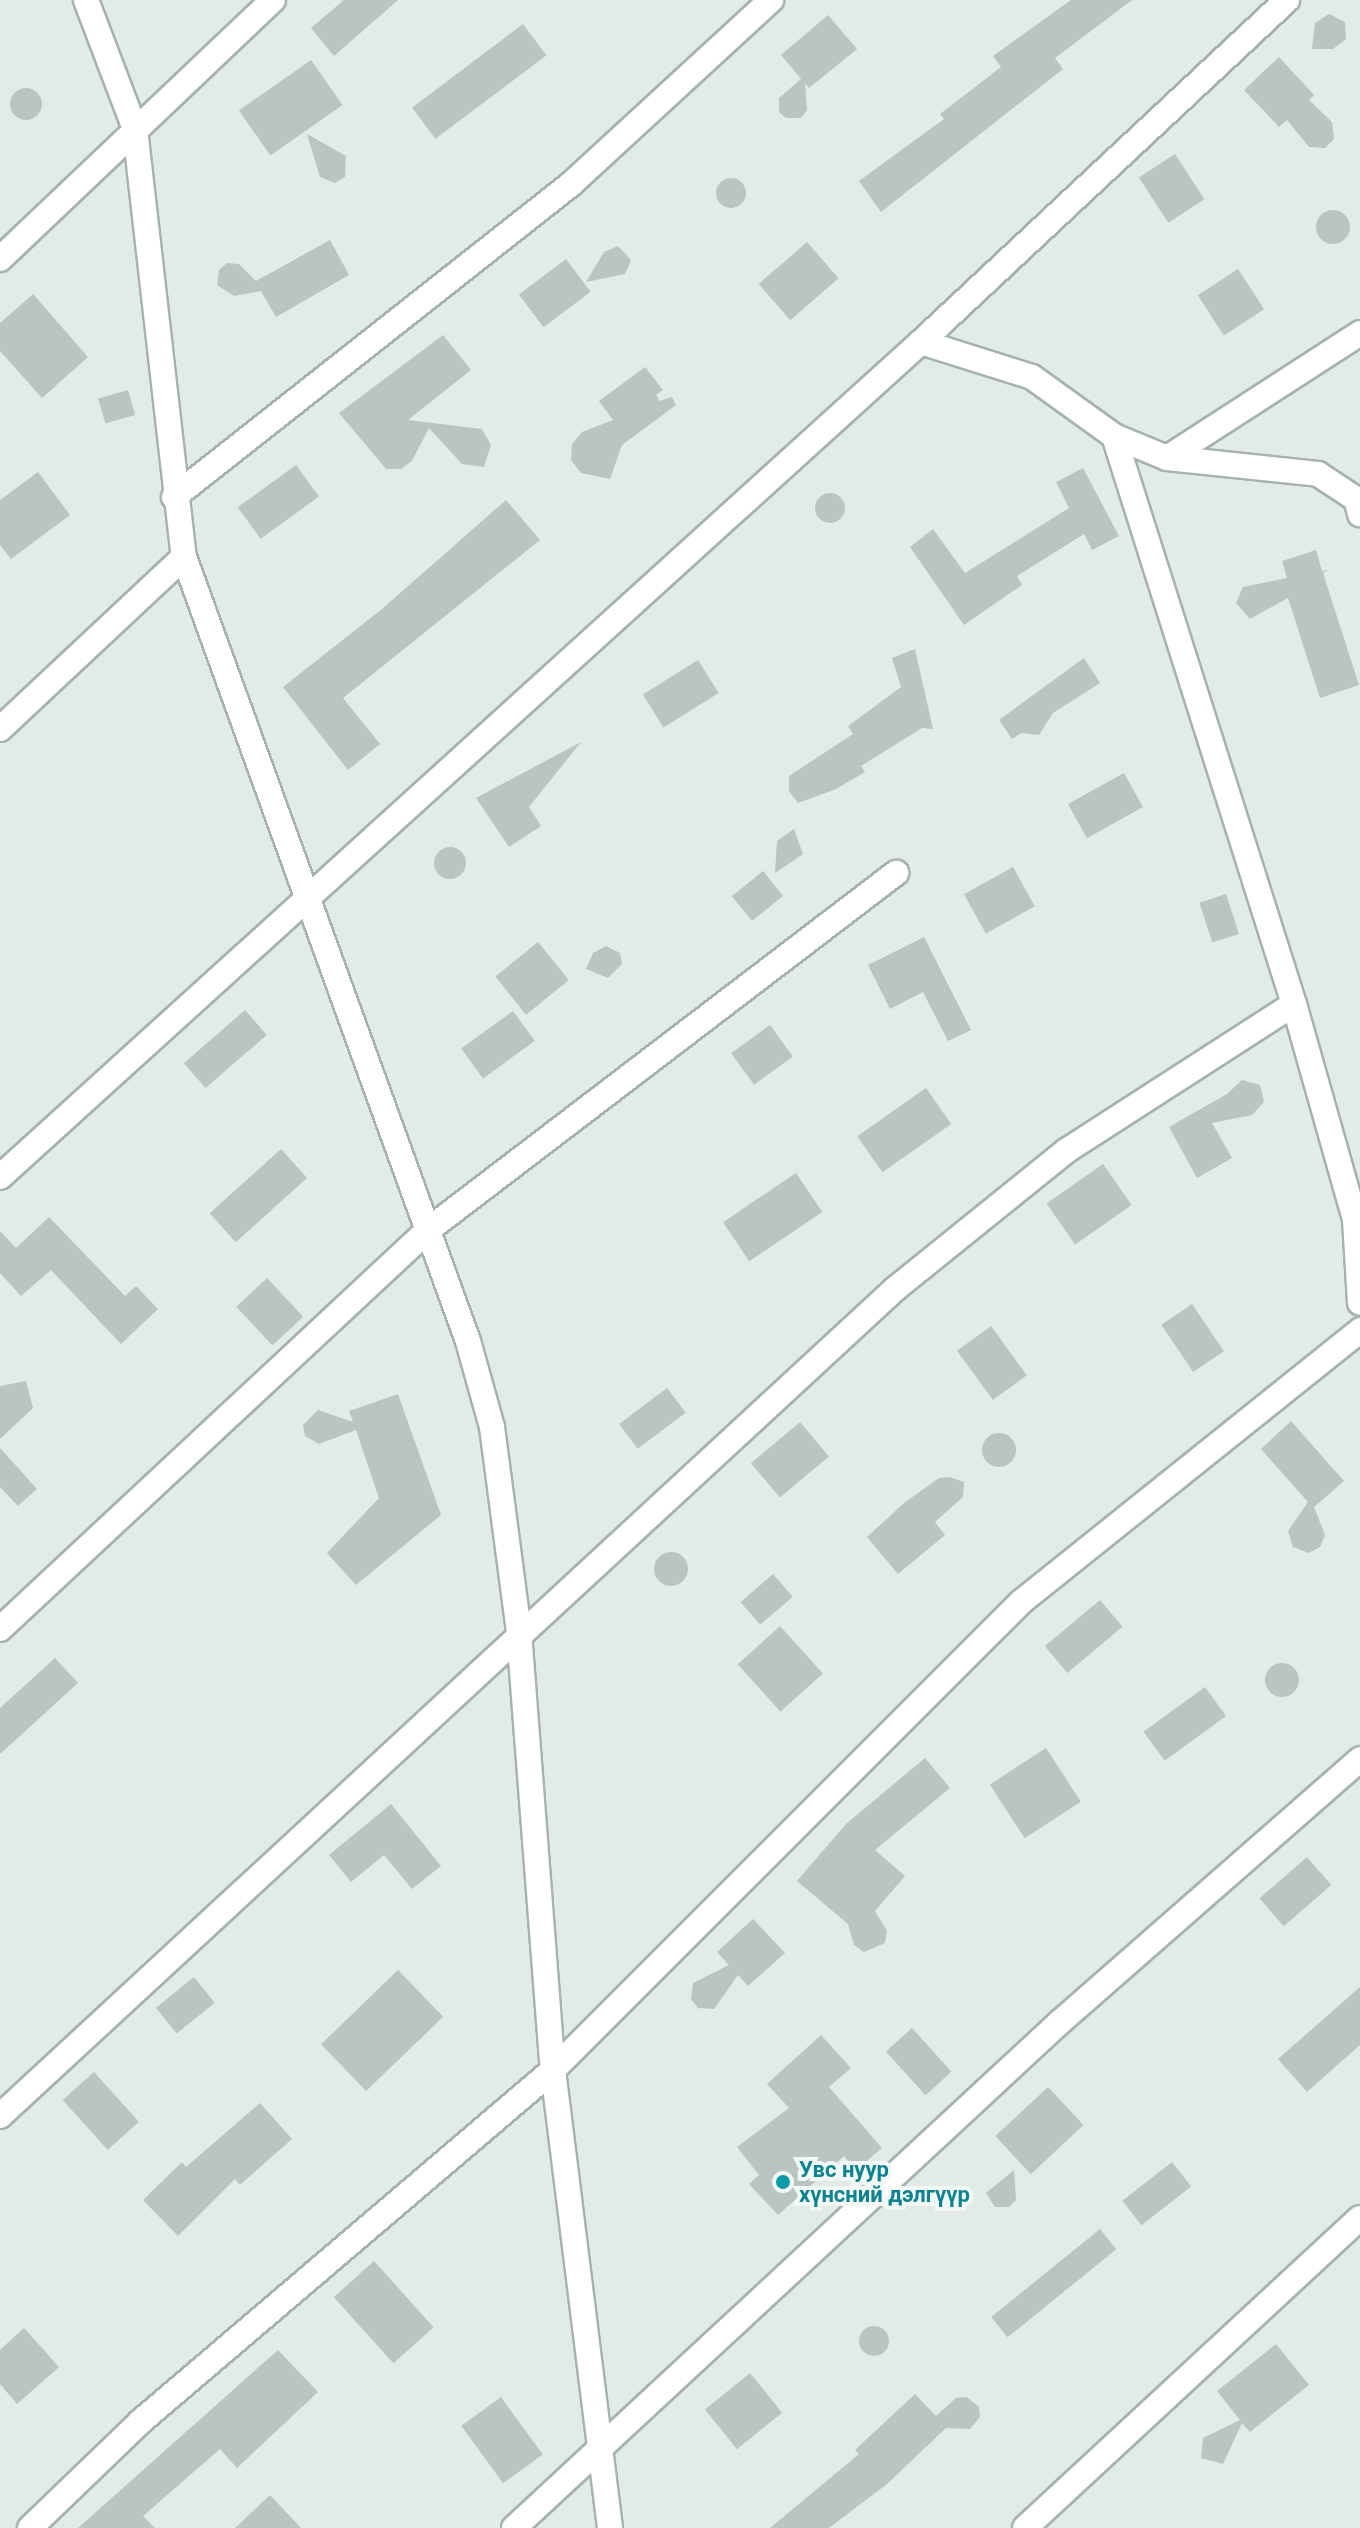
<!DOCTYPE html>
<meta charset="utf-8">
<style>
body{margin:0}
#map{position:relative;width:1360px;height:2528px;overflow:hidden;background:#e2ebe7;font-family:Roboto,sans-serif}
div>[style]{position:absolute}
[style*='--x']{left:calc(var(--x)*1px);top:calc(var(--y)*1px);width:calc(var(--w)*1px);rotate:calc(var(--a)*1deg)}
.building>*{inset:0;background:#b8c5c1;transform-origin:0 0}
.round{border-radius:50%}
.roads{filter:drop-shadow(2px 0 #a5b2ae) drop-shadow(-2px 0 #a5b2ae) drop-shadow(0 2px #a5b2ae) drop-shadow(0 -2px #a5b2ae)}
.minor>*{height:24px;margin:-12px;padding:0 12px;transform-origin:12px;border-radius:12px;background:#fff}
.dots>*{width:22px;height:22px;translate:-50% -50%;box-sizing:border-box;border:4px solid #f2f8f5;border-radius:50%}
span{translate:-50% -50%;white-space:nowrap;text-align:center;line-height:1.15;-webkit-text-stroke:8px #f2f8f5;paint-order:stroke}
.culture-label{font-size:22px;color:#0d838f;font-weight:700}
.left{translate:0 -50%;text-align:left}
</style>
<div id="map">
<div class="building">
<div style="clip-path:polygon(344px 0,398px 0,334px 56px,311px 28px)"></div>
<div style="clip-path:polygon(1071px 0,1132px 0,1055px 58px,1063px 69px,881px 212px,859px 181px,944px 119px,940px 114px,1001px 67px,993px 56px)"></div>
<div style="clip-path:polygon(1329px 14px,1345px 22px,1346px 39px,1333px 49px,1312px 49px,1315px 23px)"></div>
<div style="clip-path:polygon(828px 15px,857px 49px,809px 88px,805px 83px,807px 110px,801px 118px,786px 118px,779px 112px,779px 98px,801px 79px,781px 55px)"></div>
<div style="left:523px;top:24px;width:39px;height:139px;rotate:53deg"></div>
<div style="clip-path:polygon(1279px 57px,1314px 95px,1309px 100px,1332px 122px,1334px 139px,1325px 148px,1309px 147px,1287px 120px,1279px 127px,1244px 90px)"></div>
<div style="left:311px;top:60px;width:55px;height:88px;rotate:55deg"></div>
<div class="round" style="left:10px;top:88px;width:32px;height:32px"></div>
<div style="clip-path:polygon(307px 134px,346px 156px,345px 177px,335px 183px,320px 177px)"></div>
<div style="left:1175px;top:154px;width:54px;height:43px;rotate:57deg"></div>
<div class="round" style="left:716px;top:178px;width:30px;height:30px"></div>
<div class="round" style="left:1316px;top:210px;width:34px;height:34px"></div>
<div style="clip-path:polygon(330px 240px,349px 275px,276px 317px,261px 291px,234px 296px,217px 285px,219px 270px,227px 263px,239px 264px,256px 281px)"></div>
<div style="left:807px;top:242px;width:48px;height:64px;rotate:49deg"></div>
<div style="clip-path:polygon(618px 246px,631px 260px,625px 274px,586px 282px,604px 252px)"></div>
<div style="left:566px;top:259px;width:41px;height:59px;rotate:53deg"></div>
<div style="left:1238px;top:269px;width:48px;height:48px;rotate:57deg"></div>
<div style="clip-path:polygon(33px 294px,88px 357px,42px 398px,0 351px,0 323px)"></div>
<div style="clip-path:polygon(443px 335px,471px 370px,408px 420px,482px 429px,491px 445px,484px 467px,462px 464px,429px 428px,412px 461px,401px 469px,386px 469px,339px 413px)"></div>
<div style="clip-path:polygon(645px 367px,663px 390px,656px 395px,660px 401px,672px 397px,676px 405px,622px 445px,610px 479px,581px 473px,571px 460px,572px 444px,582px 432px,613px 420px,599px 401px)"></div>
<div style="left:128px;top:390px;width:26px;height:31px;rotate:74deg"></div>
<div style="left:296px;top:465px;width:39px;height:72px;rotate:54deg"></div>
<div style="clip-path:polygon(1083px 468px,1119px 536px,1092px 550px,1084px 534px,1017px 576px,1022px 585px,964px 625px,910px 547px,933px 529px,965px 573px,1069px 508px,1056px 482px)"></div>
<div style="clip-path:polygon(38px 472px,70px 515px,11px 559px,0 545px,0 500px)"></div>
<div class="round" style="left:815px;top:493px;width:30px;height:30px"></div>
<div style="clip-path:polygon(506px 500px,540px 540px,343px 698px,380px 744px,348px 770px,283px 687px,382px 609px)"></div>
<div style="clip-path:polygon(1316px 550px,1322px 571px,1328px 570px,1323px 573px,1359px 685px,1320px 698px,1288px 598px,1250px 619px,1236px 603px,1243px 587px,1287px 578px,1282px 561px)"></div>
<div style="clip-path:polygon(915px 649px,933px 729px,922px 728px,861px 766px,865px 772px,836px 789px,798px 803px,789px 791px,789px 776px,853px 734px,848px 726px,901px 687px,892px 658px)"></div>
<div style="clip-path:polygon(1084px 658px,1100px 683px,1053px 713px,1039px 735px,1021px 733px,1012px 739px,999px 720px)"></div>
<div style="left:698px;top:660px;width:39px;height:65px;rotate:58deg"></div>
<div style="clip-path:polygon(581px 742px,529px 807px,541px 826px,509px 847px,476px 798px)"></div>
<div style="left:1124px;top:773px;width:39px;height:64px;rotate:61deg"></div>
<div style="clip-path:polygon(794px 829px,803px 854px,775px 873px,777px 841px)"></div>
<div class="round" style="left:434px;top:847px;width:32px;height:32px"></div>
<div style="left:1013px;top:867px;width:45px;height:56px;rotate:61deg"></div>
<div style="left:763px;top:871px;width:32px;height:40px;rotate:51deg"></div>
<div style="left:1226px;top:894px;width:42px;height:28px;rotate:72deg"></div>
<div style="clip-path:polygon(924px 937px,971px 1030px,948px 1041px,923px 992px,890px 1009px,868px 965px)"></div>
<div style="left:538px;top:942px;width:49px;height:55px;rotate:51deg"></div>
<div style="clip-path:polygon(606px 946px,620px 953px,622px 964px,608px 978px,586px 969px,593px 953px)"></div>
<div style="left:245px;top:1010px;width:33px;height:81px;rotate:49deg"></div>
<div style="left:513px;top:1011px;width:37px;height:64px;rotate:54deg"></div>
<div style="left:770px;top:1025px;width:39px;height:48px;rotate:54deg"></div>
<div style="clip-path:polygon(1242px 1080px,1260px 1085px,1264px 1102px,1252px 1115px,1212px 1123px,1232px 1158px,1197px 1178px,1169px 1127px,1227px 1094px)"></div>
<div style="left:926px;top:1088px;width:44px;height:84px;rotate:55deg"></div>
<div style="left:281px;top:1149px;width:39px;height:96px;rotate:48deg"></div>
<div style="left:1103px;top:1164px;width:50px;height:69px;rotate:55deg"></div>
<div style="left:796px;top:1173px;width:47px;height:88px;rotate:56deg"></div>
<div style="clip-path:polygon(49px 1217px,125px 1296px,136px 1286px,158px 1309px,121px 1344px,51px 1270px,21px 1296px,0 1273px,0 1231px,16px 1248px)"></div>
<div style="left:267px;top:1278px;width:53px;height:42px;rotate:47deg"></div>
<div style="left:1192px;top:1304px;width:57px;height:37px;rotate:56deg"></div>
<div style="left:991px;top:1326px;width:61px;height:42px;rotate:54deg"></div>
<div style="clip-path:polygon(26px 1381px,33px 1408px,0 1439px,0 1386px)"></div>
<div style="left:667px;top:1388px;width:31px;height:60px;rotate:53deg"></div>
<div style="clip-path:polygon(398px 1394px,441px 1515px,356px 1585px,327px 1553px,379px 1498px,356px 1430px,319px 1444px,305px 1436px,303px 1425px,318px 1410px,353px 1422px,349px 1411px)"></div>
<div style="clip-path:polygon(1291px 1421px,1344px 1481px,1314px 1507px,1325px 1535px,1320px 1547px,1309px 1553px,1293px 1547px,1288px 1531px,1308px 1502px,1261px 1449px)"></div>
<div style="left:800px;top:1422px;width:45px;height:64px;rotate:50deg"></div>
<div class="round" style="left:982px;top:1433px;width:34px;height:34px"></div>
<div style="clip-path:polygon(0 1448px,37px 1489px,18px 1506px,0 1487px)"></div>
<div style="clip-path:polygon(950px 1477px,964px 1482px,963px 1497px,935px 1522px,945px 1535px,898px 1574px,867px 1537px,904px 1503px,939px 1478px)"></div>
<div class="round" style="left:654px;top:1552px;width:34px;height:34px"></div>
<div style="left:773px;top:1574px;width:30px;height:43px;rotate:49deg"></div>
<div style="left:1100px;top:1600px;width:35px;height:72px;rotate:50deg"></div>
<div style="left:780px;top:1626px;width:64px;height:57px;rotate:48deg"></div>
<div style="clip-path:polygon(55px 1658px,78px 1683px,0 1754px,0 1708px)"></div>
<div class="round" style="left:1265px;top:1663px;width:34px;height:34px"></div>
<div style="left:1205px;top:1687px;width:36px;height:76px;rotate:54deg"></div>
<div style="left:1046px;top:1748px;width:64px;height:67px;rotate:57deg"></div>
<div style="clip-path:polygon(925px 1758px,950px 1788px,875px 1850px,905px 1876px,875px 1911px,887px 1931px,885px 1943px,864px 1952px,854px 1945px,848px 1924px,797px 1881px,846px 1824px)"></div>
<div style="clip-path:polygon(391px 1804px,441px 1866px,412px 1889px,384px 1855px,351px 1882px,329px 1855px)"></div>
<div style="left:1307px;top:1857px;width:37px;height:63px;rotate:49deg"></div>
<div style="clip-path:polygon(753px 1919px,785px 1953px,748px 1986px,738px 1975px,714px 2009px,698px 2008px,691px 1999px,693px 1983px,729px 1965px,717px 1952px)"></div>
<div style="left:398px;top:1970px;width:65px;height:107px;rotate:46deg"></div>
<div style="left:194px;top:1977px;width:33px;height:49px;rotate:51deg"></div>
<div style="clip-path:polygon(1360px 1987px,1360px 2045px,1307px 2092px,1278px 2059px)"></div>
<div style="left:912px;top:2028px;width:59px;height:35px;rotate:48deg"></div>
<div style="clip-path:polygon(821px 2035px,851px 2068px,829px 2087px,882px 2148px,856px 2170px,844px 2156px,778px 2215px,749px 2184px,759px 2175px,737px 2147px,789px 2108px,767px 2084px)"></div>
<div style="left:94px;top:2072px;width:67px;height:42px;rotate:48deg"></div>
<div style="left:1048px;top:2087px;width:52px;height:72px;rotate:47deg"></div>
<div style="clip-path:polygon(260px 2103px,292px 2139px,240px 2185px,235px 2179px,178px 2236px,143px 2200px,182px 2162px,186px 2167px)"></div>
<div style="left:1172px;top:2162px;width:31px;height:63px;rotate:52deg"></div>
<div style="clip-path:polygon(1014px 2170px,1016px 2200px,1009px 2207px,995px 2207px,986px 2193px)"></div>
<div style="left:1100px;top:2229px;width:26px;height:140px;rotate:51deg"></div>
<div style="left:374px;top:2261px;width:89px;height:54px;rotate:48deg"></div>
<div class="round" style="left:859px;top:2326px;width:30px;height:30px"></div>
<div style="clip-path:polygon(24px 2328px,59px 2367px,17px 2404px,0 2384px,0 2350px)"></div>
<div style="clip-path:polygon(1276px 2344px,1309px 2385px,1250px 2432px,1242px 2423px,1223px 2464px,1201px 2458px,1203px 2438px,1240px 2420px,1217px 2391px)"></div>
<div style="clip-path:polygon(278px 2350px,318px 2392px,237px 2468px,220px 2449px,143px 2516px,155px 2528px,78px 2528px)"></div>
<div style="left:750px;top:2373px;width:51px;height:58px;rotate:51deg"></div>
<div style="clip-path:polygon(915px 2394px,936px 2416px,956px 2398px,967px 2397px,979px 2407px,980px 2417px,970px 2429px,946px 2428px,887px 2484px,829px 2528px,770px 2528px,859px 2454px,855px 2450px)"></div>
<div style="left:501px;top:2397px;width:71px;height:49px;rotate:54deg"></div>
<div style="clip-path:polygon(270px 2495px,301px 2528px,235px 2528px)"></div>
</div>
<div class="roads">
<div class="minor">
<div style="--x:86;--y:0;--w:138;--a:69.2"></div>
<div style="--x:135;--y:129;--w:431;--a:83.5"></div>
<div style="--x:184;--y:557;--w:834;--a:70.09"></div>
<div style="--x:468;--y:1341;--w:89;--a:74.4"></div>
<div style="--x:492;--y:1427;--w:207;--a:82.5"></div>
<div style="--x:519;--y:1632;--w:439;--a:85.6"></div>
<div style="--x:553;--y:2070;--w:462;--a:82.9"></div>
<div style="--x:0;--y:259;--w:376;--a:-43.5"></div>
<div style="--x:921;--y:342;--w:116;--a:17.5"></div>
<div style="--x:1032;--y:377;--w:101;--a:35.7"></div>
<div style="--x:1114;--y:436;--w:596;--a:72.42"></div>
<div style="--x:1294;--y:1004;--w:223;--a:74.2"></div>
<div style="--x:1355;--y:1219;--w:84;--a:86.6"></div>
<div style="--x:1114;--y:436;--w:57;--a:22.5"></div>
<div style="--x:1167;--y:458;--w:230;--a:-32.9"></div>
<div style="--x:1167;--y:458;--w:152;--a:6"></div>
<div style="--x:1318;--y:474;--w:45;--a:33.3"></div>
<div style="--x:1356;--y:499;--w:16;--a:75"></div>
<div style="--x:174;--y:497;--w:506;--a:-38.25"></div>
<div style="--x:571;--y:184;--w:272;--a:-42.6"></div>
<div style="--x:0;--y:729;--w:252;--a:-43.1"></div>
<div style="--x:0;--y:1177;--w:1243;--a:-42.2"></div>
<div style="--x:921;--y:342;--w:501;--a:-43.06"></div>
<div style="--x:0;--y:1629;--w:585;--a:-42.99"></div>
<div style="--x:428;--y:1230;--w:589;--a:-37.34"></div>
<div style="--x:0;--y:2116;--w:1219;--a:-42.74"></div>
<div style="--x:895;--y:1289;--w:220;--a:-38.9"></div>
<div style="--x:1066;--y:1151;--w:271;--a:-32.8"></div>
<div style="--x:30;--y:2528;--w:153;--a:-43.9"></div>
<div style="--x:140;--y:2422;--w:543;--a:-40.44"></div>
<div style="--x:553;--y:2070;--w:662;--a:-45"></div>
<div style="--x:1021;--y:1602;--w:435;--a:-38.7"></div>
<div style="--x:514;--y:2528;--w:744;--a:-42.82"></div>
<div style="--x:1060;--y:2022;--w:399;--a:-41.2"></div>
<div style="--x:1025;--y:2528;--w:456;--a:-42.8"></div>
</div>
</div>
<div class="dots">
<div style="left:783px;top:2182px;background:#0f9aa8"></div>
</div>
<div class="culture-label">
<span class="left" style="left:799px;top:2182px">Увс нуур<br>хүнсний дэлгүүр</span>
</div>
</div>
